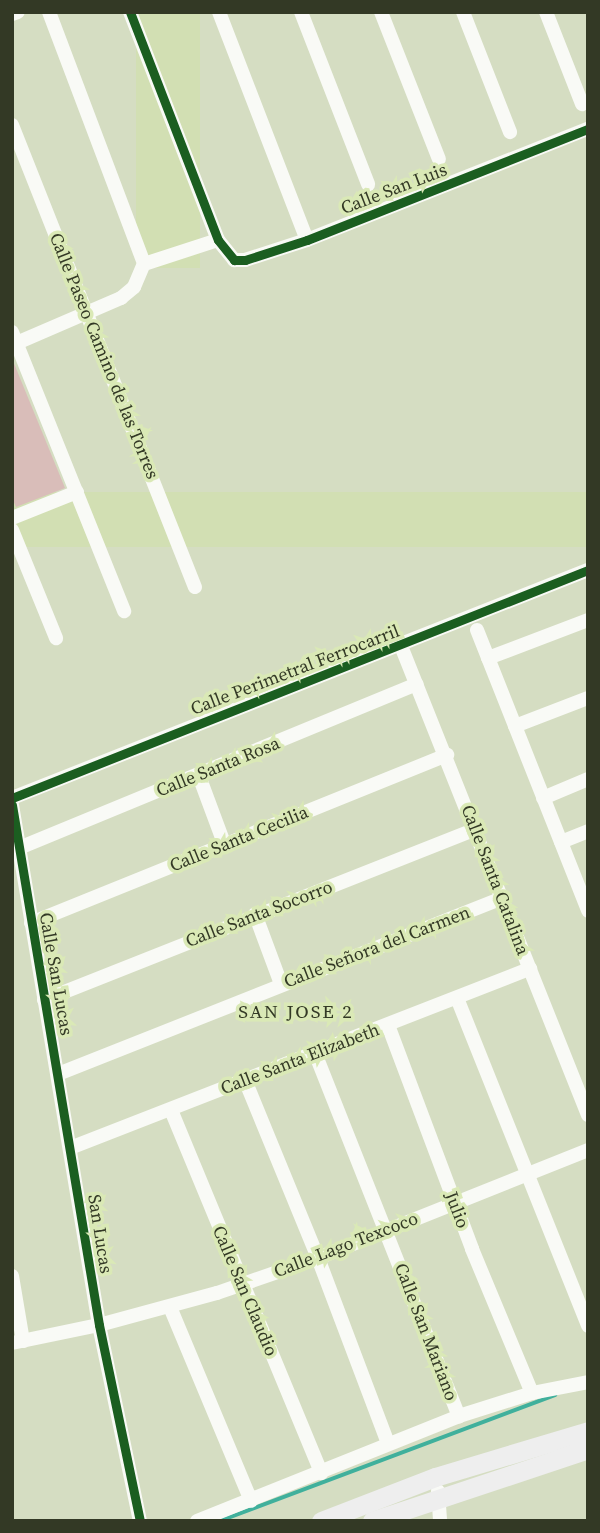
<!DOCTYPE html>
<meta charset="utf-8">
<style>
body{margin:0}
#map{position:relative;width:600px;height:1533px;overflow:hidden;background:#d5ddc2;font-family:"Source Serif 4",serif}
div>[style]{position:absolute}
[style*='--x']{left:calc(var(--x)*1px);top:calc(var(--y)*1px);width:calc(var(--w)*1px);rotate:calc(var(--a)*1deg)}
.built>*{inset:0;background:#d2dfb3;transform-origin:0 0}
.green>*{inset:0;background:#d9bdb9}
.stream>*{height:3.5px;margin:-1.75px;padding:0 1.75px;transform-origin:1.75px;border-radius:1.75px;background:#40b09c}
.minor>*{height:14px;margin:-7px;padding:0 7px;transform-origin:7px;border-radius:7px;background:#f9faf6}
.major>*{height:19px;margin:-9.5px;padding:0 9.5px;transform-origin:9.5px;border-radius:9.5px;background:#eee}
.cycleway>*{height:9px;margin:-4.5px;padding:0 4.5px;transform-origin:4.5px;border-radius:4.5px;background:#1b5e20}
span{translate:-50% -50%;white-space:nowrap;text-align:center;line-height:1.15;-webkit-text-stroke:7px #dae9b6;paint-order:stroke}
.street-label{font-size:18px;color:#333925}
.neighbourhood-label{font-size:19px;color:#333925;letter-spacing:2px}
.frame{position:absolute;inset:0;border:14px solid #333925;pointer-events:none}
</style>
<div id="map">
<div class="built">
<div style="left:136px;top:12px;width:64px;height:256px"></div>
<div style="left:588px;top:492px;width:55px;height:619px;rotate:90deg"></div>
</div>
<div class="green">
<div style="clip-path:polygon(13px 361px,65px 488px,16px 507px,12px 498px)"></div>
</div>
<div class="stream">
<div style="--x:220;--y:1521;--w:358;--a:-20.6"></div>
</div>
<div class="minor">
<div style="--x:49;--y:12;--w:269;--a:69.3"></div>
<div style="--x:130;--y:12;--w:244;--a:68.9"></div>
<div style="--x:218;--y:240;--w:26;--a:51"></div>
<div style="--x:234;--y:260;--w:11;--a:0"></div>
<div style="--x:245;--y:260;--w:65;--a:-17.9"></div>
<div style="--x:307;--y:240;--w:302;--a:-21.6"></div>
<div style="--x:219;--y:12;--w:244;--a:68.9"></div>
<div style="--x:301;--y:12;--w:185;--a:68.7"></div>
<div style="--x:381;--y:12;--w:158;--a:68.5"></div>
<div style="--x:463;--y:12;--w:129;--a:68.6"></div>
<div style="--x:546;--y:12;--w:99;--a:68.6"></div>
<div style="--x:12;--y:14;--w:6;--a:-18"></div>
<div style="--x:12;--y:125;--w:497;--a:68.4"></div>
<div style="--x:144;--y:264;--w:78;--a:-18"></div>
<div style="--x:12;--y:332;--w:301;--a:68.1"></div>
<div style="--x:12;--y:345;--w:119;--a:-23.3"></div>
<div style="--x:121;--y:298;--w:17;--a:-40"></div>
<div style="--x:134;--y:287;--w:25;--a:-67"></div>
<div style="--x:12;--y:518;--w:70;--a:-21.8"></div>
<div style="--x:12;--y:530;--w:117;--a:67.8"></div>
<div style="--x:477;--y:630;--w:302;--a:68.4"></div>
<div style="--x:401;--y:646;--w:505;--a:68.26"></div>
<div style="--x:488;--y:658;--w:107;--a:-20.8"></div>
<div style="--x:515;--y:726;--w:78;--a:-21"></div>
<div style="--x:199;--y:776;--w:75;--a:69.6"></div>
<div style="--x:12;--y:798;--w:619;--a:-21.6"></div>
<div style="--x:543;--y:798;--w:49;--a:-22.9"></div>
<div style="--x:12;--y:805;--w:527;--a:80.5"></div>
<div style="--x:99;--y:1325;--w:200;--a:78.2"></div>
<div style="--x:561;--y:842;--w:29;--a:-22"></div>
<div style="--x:19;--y:848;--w:430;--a:-22.4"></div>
<div style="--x:255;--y:914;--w:75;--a:69.6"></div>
<div style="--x:31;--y:923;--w:449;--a:-22"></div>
<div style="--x:457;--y:998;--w:353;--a:68.2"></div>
<div style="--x:44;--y:1000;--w:464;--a:-21.6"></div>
<div style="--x:388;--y:1025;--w:239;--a:69.4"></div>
<div style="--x:472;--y:1249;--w:156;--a:67.4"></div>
<div style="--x:315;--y:1053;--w:391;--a:68.4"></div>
<div style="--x:58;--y:1074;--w:478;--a:-21.6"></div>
<div style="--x:245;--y:1080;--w:192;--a:67.7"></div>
<div style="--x:318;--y:1258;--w:198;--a:69.3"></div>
<div style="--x:171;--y:1110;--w:393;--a:67.5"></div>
<div style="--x:70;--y:1148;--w:494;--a:-21.3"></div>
<div style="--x:12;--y:1276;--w:66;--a:80.4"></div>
<div style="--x:170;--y:1307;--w:210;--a:67.3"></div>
<div style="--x:12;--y:1343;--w:89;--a:-11.7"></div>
<div style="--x:99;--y:1325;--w:122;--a:-15.2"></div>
<div style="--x:217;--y:1293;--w:107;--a:-19.1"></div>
<div style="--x:318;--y:1258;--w:291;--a:-21.8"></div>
<div style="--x:438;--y:1491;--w:30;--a:86"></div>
<div style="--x:197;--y:1521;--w:282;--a:-21.8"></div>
<div style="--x:459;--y:1416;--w:77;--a:-17.5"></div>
<div style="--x:532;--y:1393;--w:57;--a:-11.1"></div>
</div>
<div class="major">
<div style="--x:321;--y:1521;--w:122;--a:-21.1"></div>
<div style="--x:435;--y:1477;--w:160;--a:-16.7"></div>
<div style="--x:372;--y:1521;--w:228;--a:-18.4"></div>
</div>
<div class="cycleway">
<div style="--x:130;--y:12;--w:244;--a:68.9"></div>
<div style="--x:218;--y:240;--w:26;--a:51"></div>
<div style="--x:234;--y:260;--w:11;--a:0"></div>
<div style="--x:245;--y:260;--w:65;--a:-17.9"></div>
<div style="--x:307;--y:240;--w:302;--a:-21.6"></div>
<div style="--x:12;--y:798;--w:619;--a:-21.6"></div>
<div style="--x:12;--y:805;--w:527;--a:80.5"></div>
<div style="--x:99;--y:1325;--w:200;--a:78.2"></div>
</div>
<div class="street-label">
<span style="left:394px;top:189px;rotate:-21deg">Calle San Luis</span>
<span style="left:104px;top:356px;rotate:68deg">Calle Paseo Camino de las Torres</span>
<span style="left:295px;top:670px;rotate:-21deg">Calle Perimetral Ferrocarril</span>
<span style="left:218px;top:767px;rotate:-22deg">Calle Santa Rosa</span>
<span style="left:239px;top:839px;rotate:-22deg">Calle Santa Cecilia</span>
<span style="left:495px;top:880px;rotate:69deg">Calle Santa Catalina</span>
<span style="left:259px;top:914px;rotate:-21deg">Calle Santa Socorro</span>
<span style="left:377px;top:947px;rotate:-21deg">Calle Señora del Carmen</span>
<span style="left:56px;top:974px;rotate:80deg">Calle San Lucas</span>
<span style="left:300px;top:1059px;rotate:-21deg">Calle Santa Elizabeth</span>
<span style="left:457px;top:1210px;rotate:69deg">Julio</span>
<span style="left:100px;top:1234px;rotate:81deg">San Lucas</span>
<span style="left:346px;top:1245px;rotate:-21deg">Calle Lago Texcoco</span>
<span style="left:245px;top:1291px;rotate:67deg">Calle San Claudio</span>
<span style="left:426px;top:1332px;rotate:69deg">Calle San Mariano</span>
</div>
<div class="neighbourhood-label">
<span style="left:296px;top:1012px">SAN JOSE 2</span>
</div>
<div class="frame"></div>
</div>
